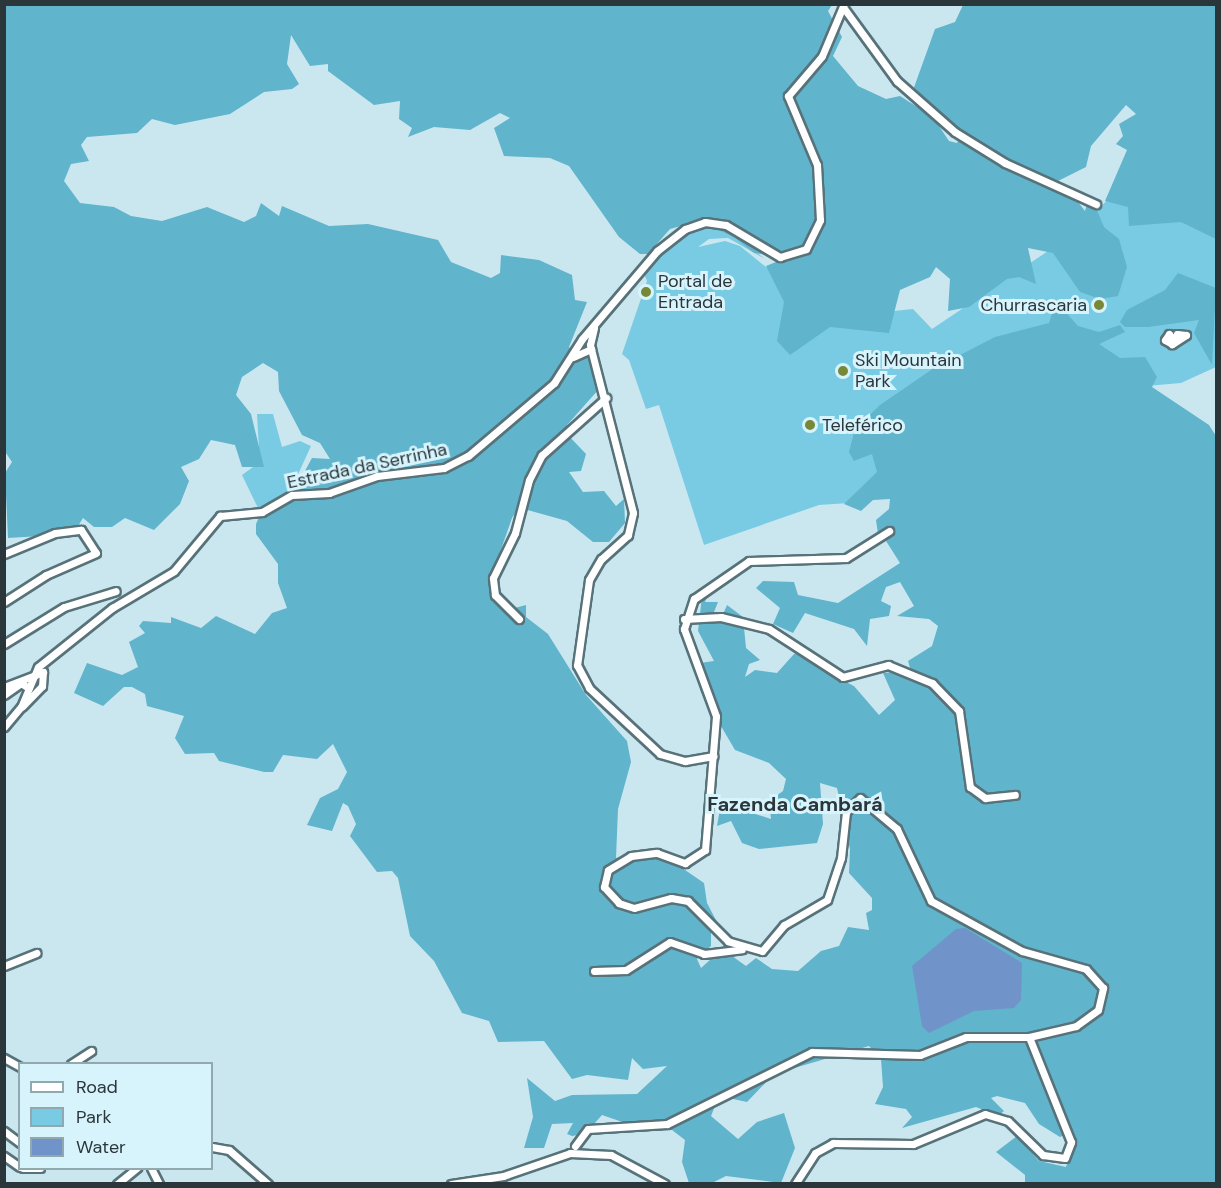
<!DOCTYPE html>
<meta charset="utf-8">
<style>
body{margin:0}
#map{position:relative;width:1221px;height:1188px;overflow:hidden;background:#cae7f0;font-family:"DM Sans",sans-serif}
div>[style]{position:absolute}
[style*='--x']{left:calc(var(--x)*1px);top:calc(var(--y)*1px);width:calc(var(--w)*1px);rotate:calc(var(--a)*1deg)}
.green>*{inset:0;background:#79cbe3}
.forest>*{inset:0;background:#60b4cc}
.water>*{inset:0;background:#7094c9}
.roads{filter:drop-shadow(2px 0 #587279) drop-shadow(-2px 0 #587279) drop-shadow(0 2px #587279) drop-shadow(0 -2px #587279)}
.minor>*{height:7px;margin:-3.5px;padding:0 3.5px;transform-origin:3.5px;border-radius:3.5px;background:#fff}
.dots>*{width:16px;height:16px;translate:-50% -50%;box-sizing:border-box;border:3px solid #d7f4fd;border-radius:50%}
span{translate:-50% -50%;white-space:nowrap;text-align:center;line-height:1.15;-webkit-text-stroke:6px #d7f4fd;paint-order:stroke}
.poi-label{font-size:18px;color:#2b363a}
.left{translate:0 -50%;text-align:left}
.right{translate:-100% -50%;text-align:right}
.street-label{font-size:18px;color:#2b363a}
.neighbourhood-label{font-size:20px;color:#2b363a;font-weight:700}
.frame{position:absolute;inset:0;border:6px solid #2b363a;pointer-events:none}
.legend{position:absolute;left:18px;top:1062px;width:195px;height:108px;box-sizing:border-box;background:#d7f4fd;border:2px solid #92a8af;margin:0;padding:8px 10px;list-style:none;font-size:18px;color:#2b363a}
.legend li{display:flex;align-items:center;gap:12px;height:30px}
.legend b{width:30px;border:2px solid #92a8af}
</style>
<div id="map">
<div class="green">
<div style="clip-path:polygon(1111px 197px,1129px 198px,1216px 235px,1216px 367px,1181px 383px,1146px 386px,887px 478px,849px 503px,819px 505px,704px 545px,659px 405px,646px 409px,629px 360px,622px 354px,647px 281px,644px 274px,671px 241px,700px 225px,724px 227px,765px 259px,728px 238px,709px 239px,698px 247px,725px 241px,740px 246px,777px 276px,845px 316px,913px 309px,932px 329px,1060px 243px)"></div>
<div style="clip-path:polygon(257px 414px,273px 414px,282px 447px,300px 441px,311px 446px,290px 492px,258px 508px,242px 475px,253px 467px,259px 450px)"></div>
</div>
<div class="forest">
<div style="clip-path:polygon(5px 5px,832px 5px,828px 11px,842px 37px,833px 56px,858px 86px,886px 99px,900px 96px,933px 117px,949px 141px,957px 143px,961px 134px,912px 93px,935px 29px,955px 22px,963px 5px,1216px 5px,1216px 239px,1181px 222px,1129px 226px,1128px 207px,1105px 201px,1127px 150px,1116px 144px,1123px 136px,1119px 124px,1136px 114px,1126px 105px,1091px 146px,1086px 167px,1050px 185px,1074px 197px,1085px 211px,1087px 204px,1096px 208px,1104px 227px,1119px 239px,1127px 267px,1118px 296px,1100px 299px,1080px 292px,1053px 253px,1028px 248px,1036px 284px,1019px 277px,1007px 279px,969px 307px,948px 311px,950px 279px,936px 267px,930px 277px,900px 290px,889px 333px,830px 327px,790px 355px,777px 341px,784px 302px,766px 266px,781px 260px,775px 256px,754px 253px,734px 237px,699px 221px,670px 229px,648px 254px,640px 254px,619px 237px,569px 166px,550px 158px,504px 156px,494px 128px,510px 118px,500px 113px,470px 130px,434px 127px,408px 137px,412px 128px,399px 119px,400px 101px,374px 105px,328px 71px,328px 64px,310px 66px,291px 35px,287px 64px,299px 84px,292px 89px,264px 92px,230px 114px,175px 125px,152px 119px,137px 133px,87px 137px,81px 145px,89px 161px,71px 164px,64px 181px,80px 203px,114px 207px,131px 216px,162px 221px,207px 207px,244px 222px,256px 216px,261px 203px,279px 216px,282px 206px,329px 226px,368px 224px,438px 240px,451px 262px,491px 278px,500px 273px,501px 255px,539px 260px,572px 275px,575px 300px,587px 302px,569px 347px,575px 355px,593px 352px,599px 389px,567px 425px,567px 434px,586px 454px,581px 471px,569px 472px,583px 492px,604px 491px,616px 506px,624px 499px,625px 523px,609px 542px,593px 542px,567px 521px,524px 509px,532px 485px,512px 518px,492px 575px,498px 596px,511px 609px,526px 605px,526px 617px,548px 634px,586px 695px,627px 741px,631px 762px,618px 809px,616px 858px,656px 850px,704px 883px,707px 903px,719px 926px,711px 928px,711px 946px,697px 959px,701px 968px,711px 959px,732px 956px,746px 966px,756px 958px,772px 969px,798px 971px,821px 951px,839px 946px,848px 927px,869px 930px,866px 913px,872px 910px,872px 898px,849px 873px,850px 849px,837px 788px,820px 783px,823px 824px,817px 843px,759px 849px,742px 843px,731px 821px,717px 826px,721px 803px,771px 819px,769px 801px,783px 791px,786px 779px,769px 763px,735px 750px,701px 692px,693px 664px,714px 661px,698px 631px,702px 597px,710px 590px,705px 602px,718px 602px,712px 617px,721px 619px,727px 605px,743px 617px,746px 648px,760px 660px,749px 664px,745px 677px,755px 670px,777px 673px,794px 654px,811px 649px,820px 669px,854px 686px,879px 715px,895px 700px,883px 673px,911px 671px,908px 661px,932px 646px,938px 626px,929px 619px,897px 616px,914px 606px,900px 582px,886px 587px,881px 601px,891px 606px,889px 616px,870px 619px,867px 646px,854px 629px,805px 613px,793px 633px,773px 624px,780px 608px,756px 588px,763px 581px,794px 582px,798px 595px,838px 603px,900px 563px,886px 541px,894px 531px,878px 534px,876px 520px,889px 509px,890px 499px,873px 500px,861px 511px,844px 504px,877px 472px,872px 454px,854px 461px,849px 452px,855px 429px,880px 405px,931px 370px,995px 337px,1049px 323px,1056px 301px,1078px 326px,1099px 332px,1120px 325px,1125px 332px,1099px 344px,1120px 358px,1145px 357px,1157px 377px,1152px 387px,1209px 425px,1216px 436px,1216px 1183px,1025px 1183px,1025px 1175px,996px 1152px,1017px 1136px,1039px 1161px,1066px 1167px,1072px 1144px,1067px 1134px,1060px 1137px,1039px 1124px,1025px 1103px,997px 1096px,991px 1098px,1004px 1111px,998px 1116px,976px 1107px,902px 1128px,912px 1117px,906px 1109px,875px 1104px,883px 1087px,881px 1059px,869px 1046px,774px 1074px,747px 1102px,719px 1096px,711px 1116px,738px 1139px,757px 1122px,784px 1113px,795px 1148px,781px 1183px,726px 1176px,712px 1183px,689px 1183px,682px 1162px,685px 1140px,659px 1120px,631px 1125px,602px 1115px,585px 1134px,572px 1136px,567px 1134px,573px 1123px,552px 1124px,544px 1148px,524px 1148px,533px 1117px,527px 1078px,555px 1101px,572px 1095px,637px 1094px,667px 1066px,643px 1069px,632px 1058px,628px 1080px,587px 1075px,572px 1079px,544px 1041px,498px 1042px,489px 1021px,462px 1013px,434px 961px,410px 936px,398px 878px,392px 871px,377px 872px,350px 836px,356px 824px,348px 806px,343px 803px,332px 831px,307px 825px,320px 798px,338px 789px,347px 772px,333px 744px,317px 759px,283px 755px,273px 772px,264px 772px,219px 761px,214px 753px,185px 754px,175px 738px,184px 716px,147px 706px,145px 694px,132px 687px,124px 687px,103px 706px,74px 693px,87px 663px,122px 675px,138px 667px,129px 642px,145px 633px,139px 626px,143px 621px,171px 623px,171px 617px,201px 628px,216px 616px,255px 634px,272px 613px,287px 608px,278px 583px,278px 564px,256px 534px,256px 524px,260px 515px,293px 493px,312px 458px,330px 459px,320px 443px,302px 435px,279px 391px,278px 372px,263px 363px,242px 377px,236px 395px,251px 414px,264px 467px,242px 467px,235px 445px,211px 440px,199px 459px,181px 467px,189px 481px,180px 504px,154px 530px,125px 518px,112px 527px,94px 527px,83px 518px,73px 534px,8px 538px,5px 473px,12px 462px,4px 450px)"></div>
<div style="clip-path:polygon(1178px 273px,1216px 288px,1212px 365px,1194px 333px,1199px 320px,1148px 327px,1125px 327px,1120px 322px,1127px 310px,1165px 290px)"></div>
</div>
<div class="water">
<div style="clip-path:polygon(965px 928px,1022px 963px,1021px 1000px,1014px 1008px,974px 1011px,929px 1033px,922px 1026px,912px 966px,956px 929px)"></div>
</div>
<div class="roads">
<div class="minor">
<div style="--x:843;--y:7;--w:92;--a:53.9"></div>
<div style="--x:897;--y:81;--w:77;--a:41.3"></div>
<div style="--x:955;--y:132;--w:59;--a:31.8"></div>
<div style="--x:1005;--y:163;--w:100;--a:24.3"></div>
<div style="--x:594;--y:328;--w:17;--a:103"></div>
<div style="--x:590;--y:345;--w:173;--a:75.6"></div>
<div style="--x:633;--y:513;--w:23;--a:103"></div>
<div style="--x:628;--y:535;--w:36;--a:138"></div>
<div style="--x:601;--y:559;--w:24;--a:120"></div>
<div style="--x:589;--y:580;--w:86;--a:98"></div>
<div style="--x:577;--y:665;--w:26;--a:62"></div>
<div style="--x:589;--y:688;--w:97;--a:42.9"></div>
<div style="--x:660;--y:754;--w:26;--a:16"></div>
<div style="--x:685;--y:761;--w:29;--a:-10"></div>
<div style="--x:1169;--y:334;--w:7;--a:56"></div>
<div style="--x:1173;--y:340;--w:7;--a:-56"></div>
<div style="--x:1177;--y:334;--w:9;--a:6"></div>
<div style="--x:1186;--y:335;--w:17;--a:147"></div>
<div style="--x:1172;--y:344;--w:8;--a:-150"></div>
<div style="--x:1165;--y:340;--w:7;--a:-56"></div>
<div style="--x:573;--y:357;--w:20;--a:-24"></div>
<div style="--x:4;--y:554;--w:55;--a:-22.4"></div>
<div style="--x:55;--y:533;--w:26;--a:-7"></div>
<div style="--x:81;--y:530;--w:27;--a:57"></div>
<div style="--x:96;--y:553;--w:55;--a:156.3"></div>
<div style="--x:46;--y:575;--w:50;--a:147.3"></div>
<div style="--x:519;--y:619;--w:34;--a:-135"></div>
<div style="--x:495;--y:595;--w:17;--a:-97"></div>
<div style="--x:493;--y:578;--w:50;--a:-63.9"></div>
<div style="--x:515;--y:533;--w:55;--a:-75.2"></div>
<div style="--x:529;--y:480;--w:28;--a:-63"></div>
<div style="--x:542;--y:455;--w:86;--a:-41.7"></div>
<div style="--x:684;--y:619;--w:37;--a:-3"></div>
<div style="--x:721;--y:617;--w:49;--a:14"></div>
<div style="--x:769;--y:629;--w:88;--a:33"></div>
<div style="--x:843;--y:677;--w:47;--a:-14.9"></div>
<div style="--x:888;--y:665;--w:48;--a:22.2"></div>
<div style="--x:932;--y:683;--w:39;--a:46"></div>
<div style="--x:959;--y:711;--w:77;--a:81.8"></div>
<div style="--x:970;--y:787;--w:19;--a:36"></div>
<div style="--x:985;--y:798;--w:30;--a:-6"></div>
<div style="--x:4;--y:644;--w:70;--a:-31.7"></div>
<div style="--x:64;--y:607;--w:54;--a:-17.1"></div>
<div style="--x:4;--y:687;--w:42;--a:-21"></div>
<div style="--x:43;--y:672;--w:14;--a:94"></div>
<div style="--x:42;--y:686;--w:28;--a:134"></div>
<div style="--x:4;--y:695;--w:21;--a:-35"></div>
<div style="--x:21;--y:683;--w:7;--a:34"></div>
<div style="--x:4;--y:727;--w:26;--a:-50"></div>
<div style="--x:21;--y:707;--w:43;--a:-67"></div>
<div style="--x:38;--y:667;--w:95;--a:-38.6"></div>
<div style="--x:112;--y:608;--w:72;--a:-30.8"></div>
<div style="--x:174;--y:571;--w:72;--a:-50.1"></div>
<div style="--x:220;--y:516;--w:42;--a:-5.4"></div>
<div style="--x:262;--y:512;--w:34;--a:-30"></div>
<div style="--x:292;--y:495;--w:37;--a:-3"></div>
<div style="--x:329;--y:493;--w:51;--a:-19.5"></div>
<div style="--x:377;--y:476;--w:67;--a:-6.8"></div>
<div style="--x:444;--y:468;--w:27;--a:-27"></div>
<div style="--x:468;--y:456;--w:113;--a:-40.3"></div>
<div style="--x:554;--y:383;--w:52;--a:-57.5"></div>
<div style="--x:582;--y:339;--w:116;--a:-49.6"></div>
<div style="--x:657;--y:251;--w:36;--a:-38"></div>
<div style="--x:685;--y:229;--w:21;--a:-19"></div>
<div style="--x:705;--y:222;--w:21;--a:8"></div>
<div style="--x:726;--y:225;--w:63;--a:30.7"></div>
<div style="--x:780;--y:257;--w:27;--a:-17"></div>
<div style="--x:806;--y:249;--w:32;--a:-64"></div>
<div style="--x:820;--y:220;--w:55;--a:-93.1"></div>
<div style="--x:817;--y:165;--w:75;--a:-112.8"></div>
<div style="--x:788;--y:96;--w:52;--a:-49.6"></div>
<div style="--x:822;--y:56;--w:56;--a:-67.1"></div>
<div style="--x:4;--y:966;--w:35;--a:-22"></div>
<div style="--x:594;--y:971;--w:32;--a:-2"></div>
<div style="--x:626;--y:970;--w:52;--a:-32.5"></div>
<div style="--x:670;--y:942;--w:36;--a:19"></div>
<div style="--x:704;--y:954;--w:38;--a:-7"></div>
<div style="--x:4;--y:1058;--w:18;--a:29"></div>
<div style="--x:71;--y:1064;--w:24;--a:-33"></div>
<div style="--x:4;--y:1131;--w:20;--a:37"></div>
<div style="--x:575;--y:1146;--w:21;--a:-53"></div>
<div style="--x:588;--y:1129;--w:79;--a:-3.6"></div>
<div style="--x:667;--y:1124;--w:162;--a:-26.4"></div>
<div style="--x:812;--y:1052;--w:108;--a:1.6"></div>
<div style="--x:920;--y:1055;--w:49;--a:-21.4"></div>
<div style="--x:966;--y:1037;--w:63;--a:0"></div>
<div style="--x:1029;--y:1037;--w:48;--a:-13.2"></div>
<div style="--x:1076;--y:1026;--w:27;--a:-36"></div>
<div style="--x:1098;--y:1010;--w:23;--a:-77"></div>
<div style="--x:1103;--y:988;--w:25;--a:-132"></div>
<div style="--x:1086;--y:969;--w:66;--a:-164.3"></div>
<div style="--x:1022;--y:951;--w:104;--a:-151.2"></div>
<div style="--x:931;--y:901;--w:80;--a:-115.3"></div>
<div style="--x:897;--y:829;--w:48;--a:-140"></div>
<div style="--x:860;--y:798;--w:20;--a:135"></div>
<div style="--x:846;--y:812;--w:46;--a:96.2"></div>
<div style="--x:841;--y:858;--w:44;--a:108.4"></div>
<div style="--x:827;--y:900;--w:50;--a:149.8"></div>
<div style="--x:784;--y:925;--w:34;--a:130"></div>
<div style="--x:762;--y:951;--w:35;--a:-164"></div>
<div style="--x:728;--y:941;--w:57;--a:-135"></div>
<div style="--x:688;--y:901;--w:17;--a:-170"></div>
<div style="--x:671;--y:898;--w:38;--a:165"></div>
<div style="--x:634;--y:908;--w:16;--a:-162"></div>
<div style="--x:619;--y:903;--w:22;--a:-133"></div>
<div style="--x:604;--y:887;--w:17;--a:-77"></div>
<div style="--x:608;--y:870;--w:27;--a:-31"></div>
<div style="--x:631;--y:856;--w:26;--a:-7"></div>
<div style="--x:657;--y:853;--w:30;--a:20"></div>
<div style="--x:685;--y:863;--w:24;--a:-33"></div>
<div style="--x:705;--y:850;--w:134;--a:-85.3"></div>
<div style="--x:716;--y:716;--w:93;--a:-110.2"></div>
<div style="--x:684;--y:629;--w:32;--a:-72"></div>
<div style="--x:694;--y:599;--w:67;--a:-34.6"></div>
<div style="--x:749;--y:561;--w:97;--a:-1.8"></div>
<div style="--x:846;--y:558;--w:51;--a:-32.1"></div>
<div style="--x:212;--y:1147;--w:17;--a:10"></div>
<div style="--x:229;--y:1150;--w:52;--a:41.1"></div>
<div style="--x:4;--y:1156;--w:19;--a:35"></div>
<div style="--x:23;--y:1168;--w:17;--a:0"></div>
<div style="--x:151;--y:1168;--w:18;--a:63"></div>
<div style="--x:117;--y:1184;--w:26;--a:-39"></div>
<div style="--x:451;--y:1184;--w:53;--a:-8.7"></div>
<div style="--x:503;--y:1176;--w:71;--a:-18.9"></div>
<div style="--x:570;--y:1153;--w:41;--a:2.8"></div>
<div style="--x:611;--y:1155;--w:61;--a:28.2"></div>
<div style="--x:795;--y:1184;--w:37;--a:-57"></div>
<div style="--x:815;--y:1153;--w:21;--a:-29"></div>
<div style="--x:833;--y:1143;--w:80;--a:0.7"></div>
<div style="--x:913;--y:1144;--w:78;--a:-22.6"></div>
<div style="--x:985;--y:1114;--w:24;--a:17"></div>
<div style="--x:1008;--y:1121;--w:49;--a:44.2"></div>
<div style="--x:1043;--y:1155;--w:22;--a:8"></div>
<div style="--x:1065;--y:1158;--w:17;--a:-69"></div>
<div style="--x:1071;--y:1142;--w:113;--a:-111.8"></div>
</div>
</div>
<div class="dots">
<div style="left:646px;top:292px;background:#778837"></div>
<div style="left:1099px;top:305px;background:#778837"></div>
<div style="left:843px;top:371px;background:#778837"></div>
<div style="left:810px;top:425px;background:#778837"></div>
</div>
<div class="poi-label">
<span class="left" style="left:658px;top:292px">Portal de<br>Entrada</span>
<span class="right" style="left:1087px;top:305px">Churrascaria</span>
<span class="left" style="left:855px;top:371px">Ski Mountain<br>Park</span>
<span class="left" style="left:822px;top:425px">Teleférico</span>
</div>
<div class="street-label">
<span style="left:367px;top:466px;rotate:-12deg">Estrada da Serrinha</span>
</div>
<div class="neighbourhood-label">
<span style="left:795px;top:804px">Fazenda Cambará</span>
</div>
<div class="frame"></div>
<ul class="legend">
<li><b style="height:8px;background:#fff"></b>Road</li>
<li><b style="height:16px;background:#79cbe3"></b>Park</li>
<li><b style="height:16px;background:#7094c9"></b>Water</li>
</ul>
</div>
